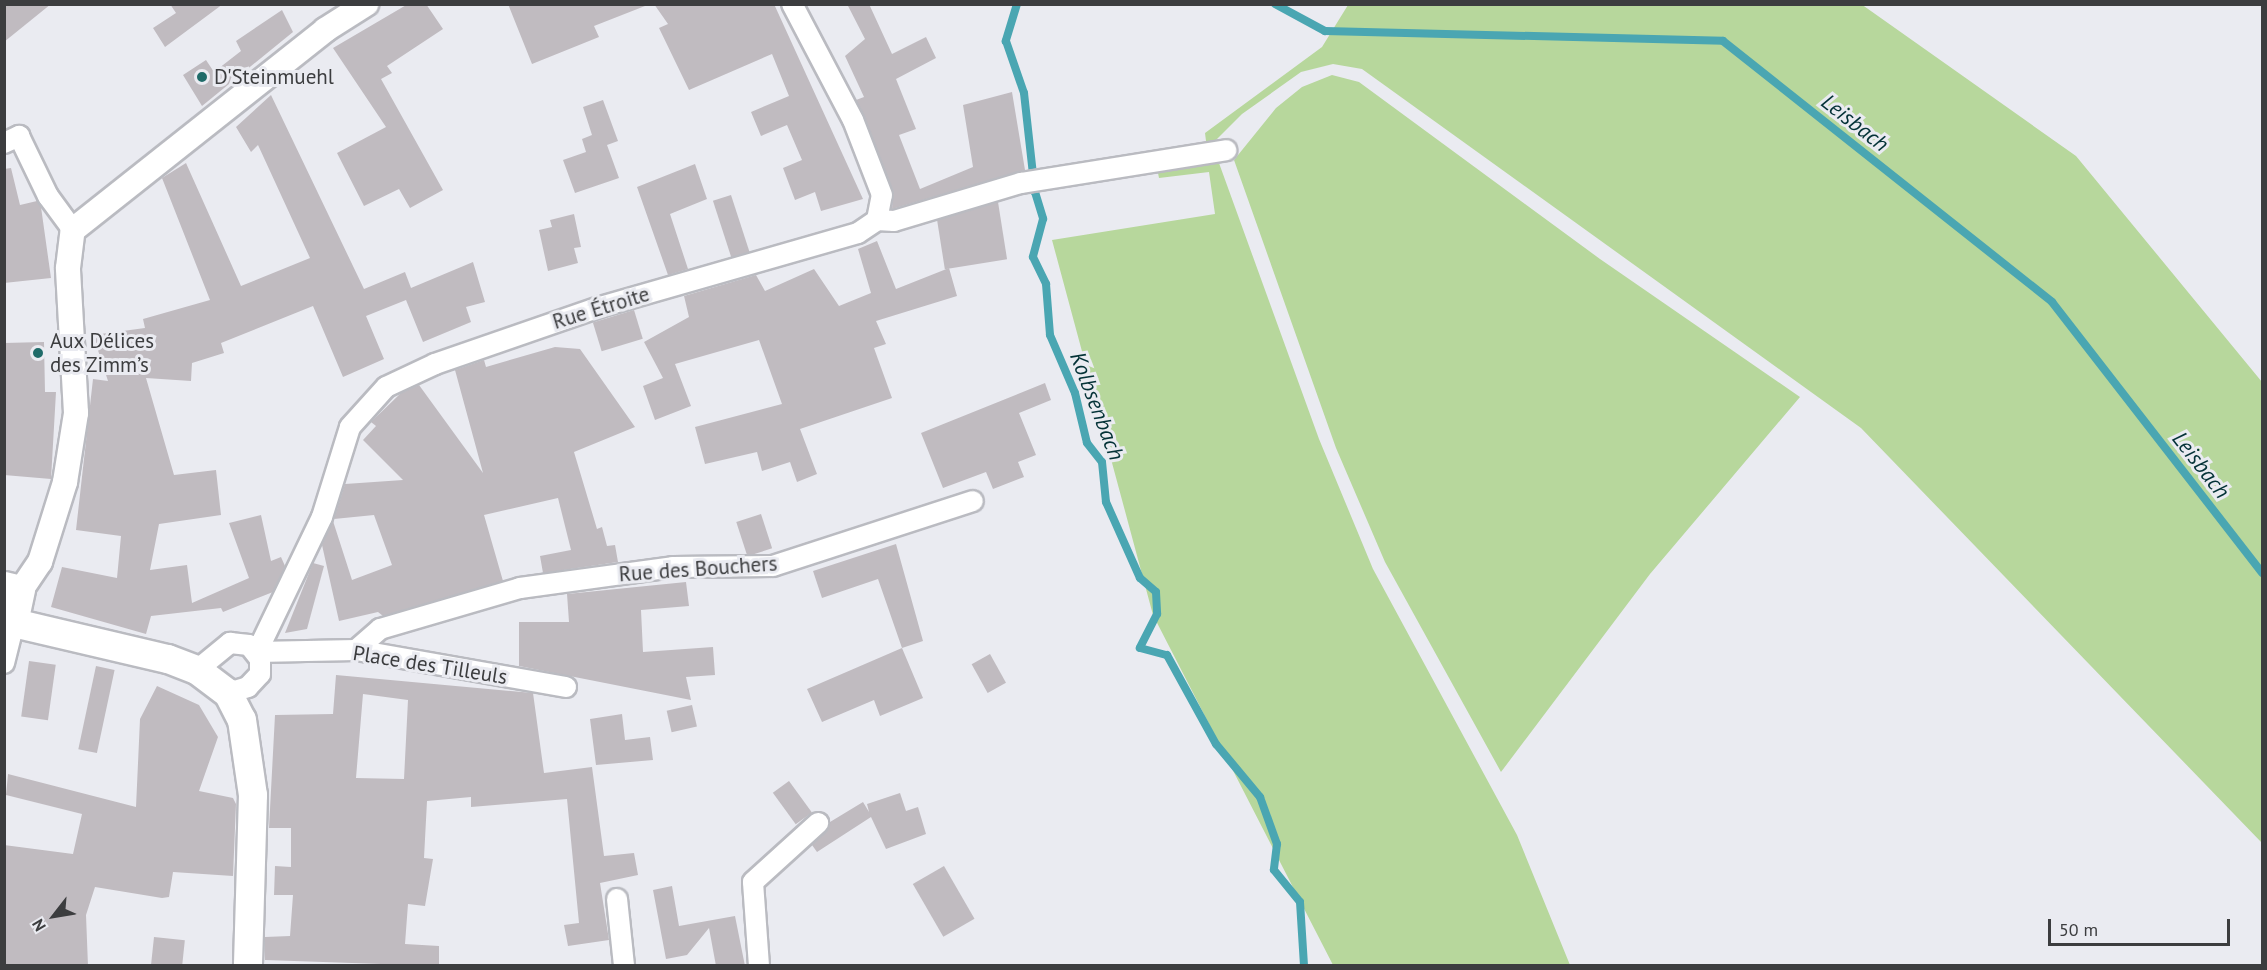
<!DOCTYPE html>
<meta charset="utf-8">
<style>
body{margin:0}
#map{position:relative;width:2267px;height:970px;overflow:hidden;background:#eaebf1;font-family:"PT Sans",sans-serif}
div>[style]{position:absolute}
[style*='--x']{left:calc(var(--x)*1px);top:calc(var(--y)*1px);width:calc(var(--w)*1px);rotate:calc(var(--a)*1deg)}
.green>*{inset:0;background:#b7d79c}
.stream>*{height:8px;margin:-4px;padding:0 4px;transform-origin:4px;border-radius:4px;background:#4aa6b2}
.building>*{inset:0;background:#c0bbc0;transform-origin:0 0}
.roads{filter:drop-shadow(2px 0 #babbc1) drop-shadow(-2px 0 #babbc1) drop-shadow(0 2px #babbc1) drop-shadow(0 -2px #babbc1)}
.minor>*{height:20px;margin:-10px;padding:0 10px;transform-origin:10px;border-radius:10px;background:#fff}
.tertiary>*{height:24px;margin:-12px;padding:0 12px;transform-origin:12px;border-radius:12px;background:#fff}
.secondary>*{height:28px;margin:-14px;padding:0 14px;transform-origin:14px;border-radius:14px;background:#fff}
.dots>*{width:16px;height:16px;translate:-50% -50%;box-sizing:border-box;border:3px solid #eaebf1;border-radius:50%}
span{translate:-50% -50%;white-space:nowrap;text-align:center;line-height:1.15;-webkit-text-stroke:6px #eaebf1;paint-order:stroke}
.poi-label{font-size:21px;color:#3c3d3f}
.left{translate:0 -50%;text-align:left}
.street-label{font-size:21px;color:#3c3d3f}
.water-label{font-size:22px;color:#043237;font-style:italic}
.frame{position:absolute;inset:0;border:6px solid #3c3d3f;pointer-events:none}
.north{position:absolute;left:24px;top:886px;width:60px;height:60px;-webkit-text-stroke:4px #eaebf1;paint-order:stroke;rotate:239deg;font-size:16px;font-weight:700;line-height:24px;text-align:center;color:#3c3d3f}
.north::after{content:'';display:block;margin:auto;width:21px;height:27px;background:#3c3d3f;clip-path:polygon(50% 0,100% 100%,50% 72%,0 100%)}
.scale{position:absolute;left:2048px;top:919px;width:182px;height:27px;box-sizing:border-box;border:3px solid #3c3d3f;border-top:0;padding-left:8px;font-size:18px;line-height:21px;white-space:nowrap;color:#3c3d3f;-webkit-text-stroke:4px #eaebf1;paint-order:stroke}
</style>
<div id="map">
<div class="green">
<div style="clip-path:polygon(1861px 4px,2076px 156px,2262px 382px,2262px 843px,1861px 428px,1362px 69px,1333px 64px,1301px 72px,1242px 114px,1207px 149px,1205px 133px,1322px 47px,1348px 5px)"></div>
<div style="clip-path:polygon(1332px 75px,1359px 82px,1600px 259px,1800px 397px,1650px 574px,1501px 772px,1385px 562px,1336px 448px,1234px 160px,1276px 108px,1302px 87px)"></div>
<div style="clip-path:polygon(1215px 152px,1319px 439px,1373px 569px,1517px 835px,1570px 965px,1333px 965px,1153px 615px,1052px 240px,1215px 214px,1209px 172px,1159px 178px,1156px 163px)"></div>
</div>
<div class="stream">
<div style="--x:1017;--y:4;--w:39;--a:107"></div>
<div style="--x:1006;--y:41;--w:55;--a:70.9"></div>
<div style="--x:1024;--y:93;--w:100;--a:83.7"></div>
<div style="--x:1035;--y:192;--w:28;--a:73"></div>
<div style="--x:1043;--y:219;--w:39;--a:105"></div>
<div style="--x:1033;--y:257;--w:30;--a:64"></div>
<div style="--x:1046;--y:284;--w:51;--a:85.5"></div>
<div style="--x:1050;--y:335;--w:63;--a:66.7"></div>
<div style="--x:1075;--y:393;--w:51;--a:76.5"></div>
<div style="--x:1087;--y:443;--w:24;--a:52"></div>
<div style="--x:1102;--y:462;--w:40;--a:84.3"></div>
<div style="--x:1106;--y:502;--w:83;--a:65.9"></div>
<div style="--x:1140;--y:578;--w:21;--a:41"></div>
<div style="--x:1156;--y:592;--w:22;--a:87"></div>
<div style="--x:1157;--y:614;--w:38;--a:117"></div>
<div style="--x:1140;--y:648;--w:28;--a:15"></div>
<div style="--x:1167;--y:655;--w:102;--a:61.2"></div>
<div style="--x:1216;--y:744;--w:69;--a:50.3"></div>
<div style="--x:1260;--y:797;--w:50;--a:70.1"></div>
<div style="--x:1277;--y:844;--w:26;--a:97"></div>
<div style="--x:1274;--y:870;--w:41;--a:50.9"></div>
<div style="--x:1300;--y:902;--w:64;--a:86.4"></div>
<div style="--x:1275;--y:4;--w:57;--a:28.4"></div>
<div style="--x:1325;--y:31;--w:398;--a:1.4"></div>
<div style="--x:1723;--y:41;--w:420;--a:38.4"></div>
<div style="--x:2052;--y:302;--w:343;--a:52.2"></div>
</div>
<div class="building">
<div style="clip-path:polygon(4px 4px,51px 4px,4px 42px)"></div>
<div style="clip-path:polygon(170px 4px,223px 4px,165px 47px,153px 28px,176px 13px)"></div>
<div style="clip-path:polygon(408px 4px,426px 4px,443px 29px,387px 66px,392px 73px,381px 79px,443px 190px,410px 208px,399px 189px,364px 206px,337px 153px,386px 127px,333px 48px)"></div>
<div style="clip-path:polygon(508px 4px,644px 4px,645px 6px,594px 26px,599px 37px,532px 64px)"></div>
<div style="clip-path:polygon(654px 4px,774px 4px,863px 199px,821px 211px,815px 192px,795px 200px,783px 168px,802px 160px,787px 125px,761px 136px,751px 112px,789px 96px,772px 54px,689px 90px,659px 28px,668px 24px)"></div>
<div style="clip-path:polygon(847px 4px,869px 4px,892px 54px,926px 37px,936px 58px,896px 79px,916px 129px,899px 135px,920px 189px,973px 167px,963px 105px,1012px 92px,1025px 170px,892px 209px,893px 191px,856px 100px,864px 97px,845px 56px,865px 39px)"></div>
<div style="clip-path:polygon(282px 10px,293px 32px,202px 106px,183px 75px,206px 60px,214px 72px,241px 51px,236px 41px)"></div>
<div style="clip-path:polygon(271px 95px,364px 289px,405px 272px,411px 288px,473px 262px,485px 302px,466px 307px,471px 322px,423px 342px,406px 300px,366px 316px,384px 359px,343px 377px,313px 306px,221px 343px,224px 353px,192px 363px,191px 381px,146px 378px,174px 475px,216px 470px,221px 515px,159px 524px,150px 570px,187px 565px,192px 603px,249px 578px,229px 523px,261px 515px,271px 561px,281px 557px,285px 566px,273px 592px,223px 612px,221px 608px,151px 616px,146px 634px,51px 607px,62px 567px,117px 578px,121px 536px,76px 530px,93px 379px,108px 381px,93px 335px,145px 328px,143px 319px,210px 300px,162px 178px,186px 163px,241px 286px,310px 258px,258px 145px,251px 152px,236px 127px)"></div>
<div style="clip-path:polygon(603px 100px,618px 141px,607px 145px,619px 178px,575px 193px,563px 160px,586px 152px,582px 139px,592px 135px,583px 107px)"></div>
<div style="clip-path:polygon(695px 164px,707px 199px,670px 214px,688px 269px,668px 275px,637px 187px)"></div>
<div style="clip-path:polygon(11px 168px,20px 205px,37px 201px,41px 207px,51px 278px,4px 283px,4px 169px)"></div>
<div style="left:731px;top:195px;width:60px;height:19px;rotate:72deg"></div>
<div style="left:998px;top:202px;width:58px;height:63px;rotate:81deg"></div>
<div style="clip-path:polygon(574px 214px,581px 247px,574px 248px,578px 263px,548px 271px,539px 230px,552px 227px,550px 220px)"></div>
<div style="clip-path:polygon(877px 241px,896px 289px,949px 268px,957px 296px,876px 321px,886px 344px,874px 348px,892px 398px,800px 429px,817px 474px,797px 482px,790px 462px,762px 471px,757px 452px,705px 464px,695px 427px,782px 404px,759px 340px,675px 364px,691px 406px,655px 420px,643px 386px,663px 378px,644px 342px,689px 317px,684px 296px,756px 275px,765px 291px,814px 269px,839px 306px,871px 293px,858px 249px)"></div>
<div style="left:634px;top:310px;width:30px;height:43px;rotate:73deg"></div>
<div style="clip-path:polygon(44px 342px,45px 392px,56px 392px,51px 479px,4px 475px,4px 343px)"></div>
<div style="clip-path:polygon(555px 347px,580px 349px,635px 427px,574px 452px,597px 529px,602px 527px,607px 546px,615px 545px,618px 562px,543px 573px,540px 556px,571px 550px,558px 498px,484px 515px,503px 581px,383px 616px,378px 612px,339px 621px,322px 545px,333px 521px,352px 580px,392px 565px,374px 515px,334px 519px,345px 484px,403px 480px,363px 440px,376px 426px,371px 422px,401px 393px,419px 385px,483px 473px,455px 370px,484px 360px,486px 367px)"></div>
<div style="clip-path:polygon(1045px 383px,1051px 400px,1019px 413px,1036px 455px,1018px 462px,1024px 477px,993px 489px,986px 472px,943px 488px,921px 433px)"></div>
<div style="left:761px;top:514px;width:36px;height:26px;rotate:72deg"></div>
<div style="clip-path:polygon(896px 544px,923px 641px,902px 648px,878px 579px,822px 598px,813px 571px)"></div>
<div style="clip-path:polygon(313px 563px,324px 566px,307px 629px,285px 633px)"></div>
<div style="clip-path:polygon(686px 582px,689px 606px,641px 610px,643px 652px,713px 647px,715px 675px,686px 677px,691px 700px,519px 666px,519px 622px,569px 622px,567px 594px)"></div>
<div style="clip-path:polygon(902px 648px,923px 698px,880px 716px,874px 700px,822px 722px,807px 689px)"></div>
<div style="left:990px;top:654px;width:33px;height:21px;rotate:61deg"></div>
<div style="left:29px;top:661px;width:27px;height:56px;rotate:8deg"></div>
<div style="left:96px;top:666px;width:19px;height:85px;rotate:12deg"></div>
<div style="clip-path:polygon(evenodd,336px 675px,533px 693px,544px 773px,592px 767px,604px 856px,634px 853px,638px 875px,600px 883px,609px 940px,568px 946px,564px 925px,579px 923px,567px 799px,471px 807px,471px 797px,427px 801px,424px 858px,433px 859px,425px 906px,408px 904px,405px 944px,439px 946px,439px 966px,265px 960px,265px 937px,290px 936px,293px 895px,274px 895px,275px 866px,291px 867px,291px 828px,269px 828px,275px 715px,333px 714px,336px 675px,363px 694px,408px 700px,404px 779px,356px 778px,363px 694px)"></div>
<div style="clip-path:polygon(157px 686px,199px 705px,218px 737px,199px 791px,233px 798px,236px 804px,233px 876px,173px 872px,169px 897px,162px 898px,95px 887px,86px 915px,88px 966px,4px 966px,4px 845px,73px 854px,82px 814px,6px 795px,8px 774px,136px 807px,140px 719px)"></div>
<div style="left:692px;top:705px;width:22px;height:26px;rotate:77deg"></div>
<div style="clip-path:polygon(622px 714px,625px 740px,650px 737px,653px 760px,596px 765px,590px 719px)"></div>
<div style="left:789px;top:781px;width:39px;height:20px;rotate:54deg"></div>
<div style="clip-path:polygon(900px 793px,906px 811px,918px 807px,926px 834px,886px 849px,871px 817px,817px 852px,812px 845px,830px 822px,863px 802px,869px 812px,867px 804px)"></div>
<div style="left:944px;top:866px;width:61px;height:36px;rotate:60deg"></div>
<div style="clip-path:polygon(672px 886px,679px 926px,735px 916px,745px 966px,716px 966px,709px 928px,687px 955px,666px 959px,653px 890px)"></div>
<div style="left:154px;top:937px;width:31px;height:29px;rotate:6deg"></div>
</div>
<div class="roads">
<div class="minor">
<div style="--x:4;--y:143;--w:17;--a:-25"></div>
<div style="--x:19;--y:136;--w:67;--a:64.2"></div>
<div style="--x:48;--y:196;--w:42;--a:53.7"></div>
<div style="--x:877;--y:220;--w:17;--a:3"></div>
<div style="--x:894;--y:221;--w:133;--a:-16.7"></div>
<div style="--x:1021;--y:183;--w:208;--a:-9.1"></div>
<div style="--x:356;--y:650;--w:32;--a:-41"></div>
<div style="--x:380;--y:629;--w:146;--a:-16.3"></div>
<div style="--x:520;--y:588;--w:154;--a:-7.8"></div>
<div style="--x:673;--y:567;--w:100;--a:-0.6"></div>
<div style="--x:773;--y:566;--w:210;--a:-18"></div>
<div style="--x:4;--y:663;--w:41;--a:-76"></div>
<div style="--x:197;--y:670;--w:43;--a:-39.3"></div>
<div style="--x:230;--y:643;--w:19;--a:6"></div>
<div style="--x:249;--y:645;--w:18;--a:52"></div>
<div style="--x:260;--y:659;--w:15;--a:90"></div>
<div style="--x:260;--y:674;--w:18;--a:133"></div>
<div style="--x:248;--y:687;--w:21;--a:163"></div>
<div style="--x:566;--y:687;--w:213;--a:-170"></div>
<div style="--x:356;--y:650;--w:99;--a:178.8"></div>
<div style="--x:257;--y:652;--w:150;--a:-64.3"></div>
<div style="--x:322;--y:517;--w:94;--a:-72.7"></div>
<div style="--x:350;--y:427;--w:54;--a:-48"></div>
<div style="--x:386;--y:387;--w:54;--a:-25.1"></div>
<div style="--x:435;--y:364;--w:175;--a:-19.1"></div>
<div style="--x:600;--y:307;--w:268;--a:-16"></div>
<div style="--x:858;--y:233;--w:23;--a:-34"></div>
<div style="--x:877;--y:220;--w:25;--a:-79"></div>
<div style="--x:882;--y:195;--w:80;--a:-111.1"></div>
<div style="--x:853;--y:120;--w:131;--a:-117.7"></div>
<div style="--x:617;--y:899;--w:67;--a:84"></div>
<div style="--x:759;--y:966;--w:84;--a:-94.1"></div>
<div style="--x:753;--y:882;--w:88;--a:-42.2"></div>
</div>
<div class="tertiary">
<div style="--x:21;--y:590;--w:34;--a:-56"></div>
<div style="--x:40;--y:562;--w:84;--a:-72.6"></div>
<div style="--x:65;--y:482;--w:70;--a:-80.9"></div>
<div style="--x:76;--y:413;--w:145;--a:-93.2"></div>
<div style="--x:68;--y:268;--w:38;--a:-83"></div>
<div style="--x:73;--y:230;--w:322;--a:-38.4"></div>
<div style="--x:325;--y:30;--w:49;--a:-32.4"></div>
</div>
<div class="secondary">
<div style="--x:4;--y:586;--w:17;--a:13"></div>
<div style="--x:21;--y:590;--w:34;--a:102"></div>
<div style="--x:14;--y:623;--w:158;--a:13.2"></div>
<div style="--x:168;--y:659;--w:31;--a:21"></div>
<div style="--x:197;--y:670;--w:39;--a:37"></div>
<div style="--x:228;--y:693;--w:30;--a:63"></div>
<div style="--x:242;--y:720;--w:76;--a:81.7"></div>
<div style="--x:253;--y:795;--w:171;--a:91.7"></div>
</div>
</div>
<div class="dots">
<div style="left:202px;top:77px;background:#1f6b69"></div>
<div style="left:38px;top:353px;background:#1f6b69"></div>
</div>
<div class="poi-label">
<span class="left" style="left:214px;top:77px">D'Steinmuehl</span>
<span class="left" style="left:50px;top:353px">Aux Délices<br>des Zimm’s</span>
</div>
<div class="street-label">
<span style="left:601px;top:308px;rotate:-17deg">Rue Étroite</span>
<span style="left:698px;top:569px;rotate:-4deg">Rue des Bouchers</span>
<span style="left:430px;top:665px;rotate:9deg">Place des Tilleuls</span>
</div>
<div class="water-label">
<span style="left:1855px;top:123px;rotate:38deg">Leisbach</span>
<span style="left:1097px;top:406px;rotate:69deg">Kolbsenbach</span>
<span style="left:2201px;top:465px;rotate:52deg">Leisbach</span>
</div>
<div class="frame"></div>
<div class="north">N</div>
<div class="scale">50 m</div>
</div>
